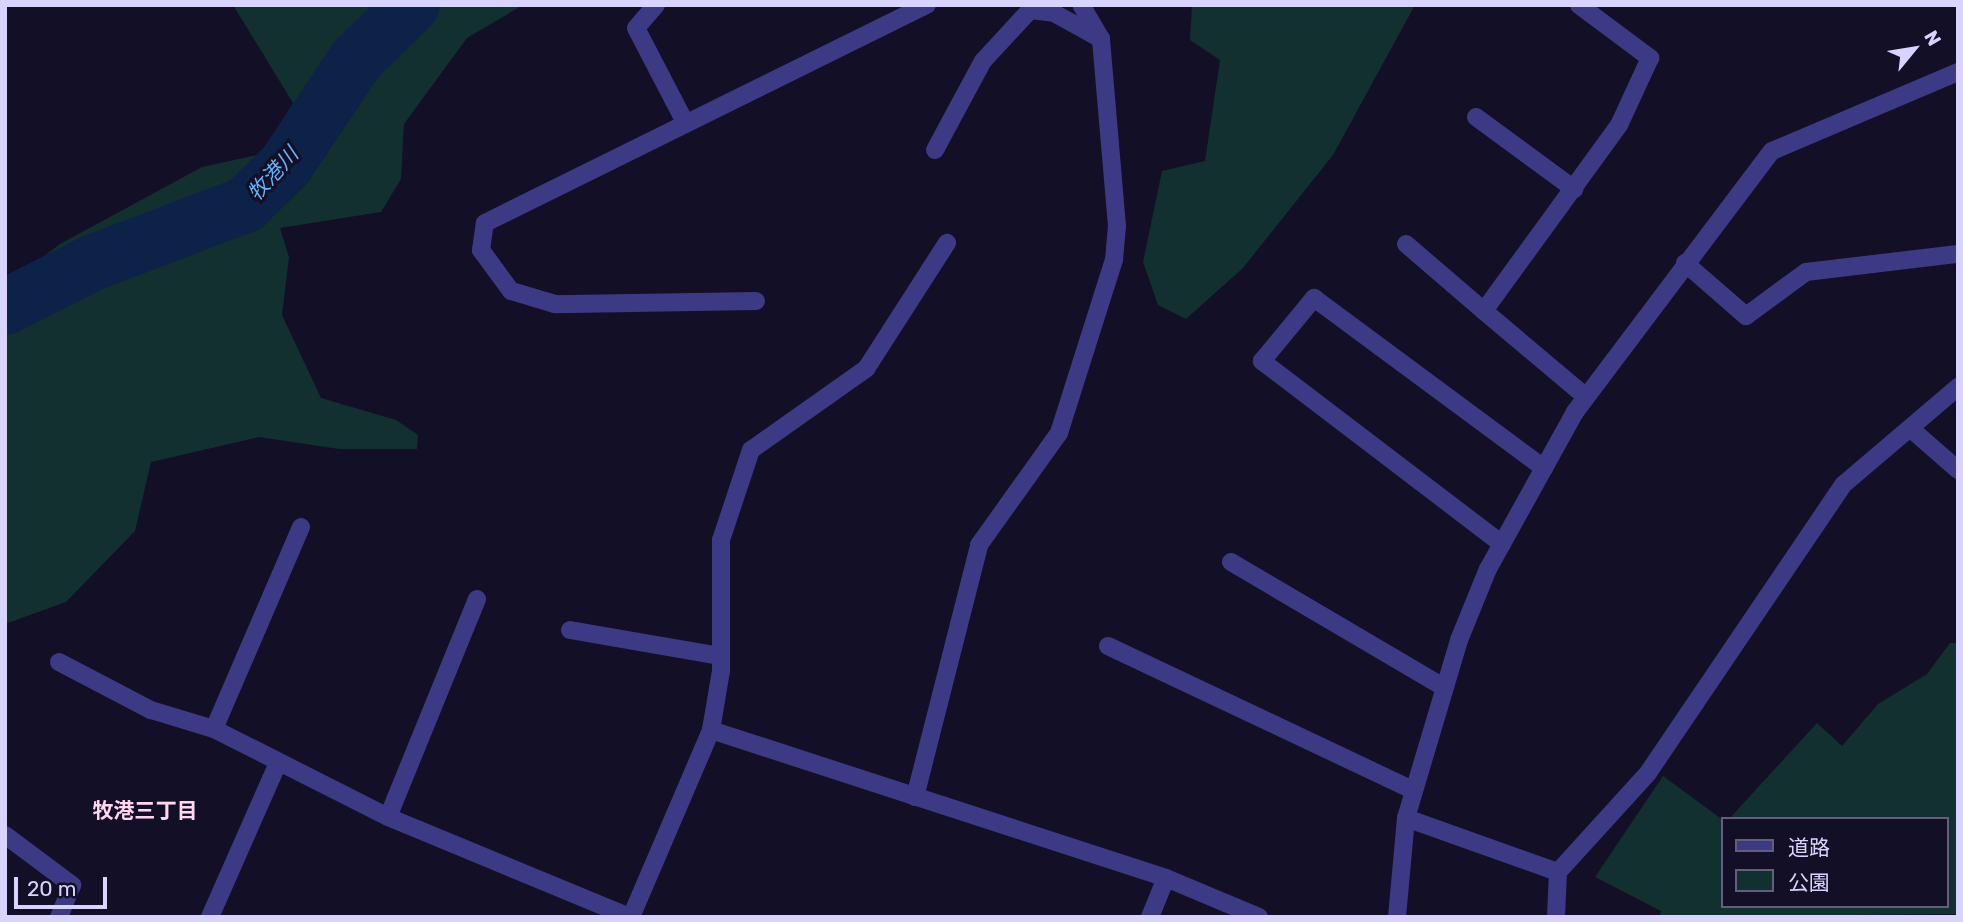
<!DOCTYPE html>
<meta charset="utf-8">
<style>
body{margin:0}
#map{position:relative;width:1963px;height:922px;overflow:hidden;background:#130f26;font-family:Rubik,"Noto Sans JP",sans-serif}
div>[style]{position:absolute}
[style*='--x']{left:calc(var(--x)*1px);top:calc(var(--y)*1px);width:calc(var(--w)*1px);rotate:calc(var(--a)*1deg)}
.green>*{inset:0;background:#12302f}
.river>*{height:56px;margin:-28px;padding:0 28px;transform-origin:28px;border-radius:28px;background:#0c2248}
.street>*{height:18px;margin:-9px;padding:0 9px;transform-origin:9px;border-radius:9px;background:#3d3a85}
span{translate:-50% -50%;white-space:nowrap;text-align:center;line-height:1.15;-webkit-text-stroke:6px #130f26;paint-order:stroke}
.water-label{font-size:21px;color:#62b6ff;font-style:italic}
.neighbourhood-label{font-size:21px;color:#ffd6f0;font-weight:700}
.frame{position:absolute;inset:0;border:7px solid #d9d4ff;pointer-events:none}
.legend{position:absolute;left:1721px;top:817px;width:228px;height:91px;box-sizing:border-box;background:#130f26;border:2px solid #625e7d;margin:0;padding:9px 12px;list-style:none;font-size:21px;color:#d9d4ff}
.legend li{display:flex;align-items:center;gap:14px;height:35px}
.legend b{width:35px;border:2px solid #625e7d}
.north{position:absolute;left:1879px;top:14px;width:70px;height:70px;-webkit-text-stroke:5px #130f26;paint-order:stroke;rotate:60deg;font-size:19px;font-weight:700;line-height:28px;text-align:center;color:#d9d4ff}
.north::after{content:'';display:block;margin:auto;width:24px;height:32px;background:#d9d4ff;clip-path:polygon(50% 0,100% 100%,50% 72%,0 100%)}
.scale{position:absolute;left:14px;top:877px;width:93px;height:32px;box-sizing:border-box;border:4px solid #d9d4ff;border-top:0;padding-left:9px;font-size:21px;line-height:24px;white-space:nowrap;color:#d9d4ff;-webkit-text-stroke:5px #130f26;paint-order:stroke}
</style>
<div id="map">
<div class="green">
<div style="clip-path:polygon(233px 5px,523px 5px,467px 38px,404px 124px,401px 179px,381px 212px,280px 228px,289px 257px,282px 315px,321px 398px,396px 420px,418px 435px,417px 449px,339px 449px,259px 437px,151px 462px,135px 531px,66px 602px,5px 624px,5px 285px,60px 244px,202px 167px,262px 154px,293px 103px)"></div>
<div style="clip-path:polygon(1192px 5px,1415px 5px,1333px 155px,1243px 268px,1186px 319px,1158px 305px,1143px 262px,1162px 171px,1205px 161px,1220px 60px,1190px 40px)"></div>
<div style="clip-path:polygon(1950px 643px,1958px 643px,1958px 914px,1660px 917px,1661px 911px,1595px 877px,1663px 776px,1723px 820px,1723px 906px,1947px 906px,1947px 819px,1729px 819px,1817px 723px,1842px 746px,1878px 704px,1927px 674px)"></div>
</div>
<div class="river">
<div style="--x:5;--y:307;--w:97;--a:-26.8"></div>
<div style="--x:92;--y:263;--w:164;--a:-20.8"></div>
<div style="--x:245;--y:205;--w:56;--a:-44.3"></div>
<div style="--x:285;--y:166;--w:128;--a:-56.2"></div>
<div style="--x:356;--y:60;--w:78;--a:-44.5"></div>
</div>
<div class="street">
<div style="--x:656;--y:5;--w:30;--a:131"></div>
<div style="--x:636;--y:28;--w:108;--a:62.5"></div>
<div style="--x:1579;--y:5;--w:89;--a:36.7"></div>
<div style="--x:1650;--y:58;--w:74;--a:114.8"></div>
<div style="--x:1619;--y:125;--w:230;--a:126"></div>
<div style="--x:1484;--y:311;--w:133;--a:40.1"></div>
<div style="--x:1476;--y:117;--w:122;--a:36.3"></div>
<div style="--x:935;--y:150;--w:101;--a:-61.7"></div>
<div style="--x:983;--y:61;--w:69;--a:-47.3"></div>
<div style="--x:1030;--y:10;--w:24;--a:7"></div>
<div style="--x:1054;--y:13;--w:54;--a:29"></div>
<div style="--x:1406;--y:244;--w:103;--a:40.7"></div>
<div style="--x:1685;--y:263;--w:81;--a:41"></div>
<div style="--x:1746;--y:316;--w:74;--a:-36.3"></div>
<div style="--x:1806;--y:272;--w:153;--a:-6.8"></div>
<div style="--x:756;--y:301;--w:201;--a:179.1"></div>
<div style="--x:555;--y:304;--w:46;--a:-163.5"></div>
<div style="--x:511;--y:291;--w:51;--a:-126.2"></div>
<div style="--x:481;--y:250;--w:27;--a:-82"></div>
<div style="--x:485;--y:223;--w:493;--a:-26.3"></div>
<div style="--x:1911;--y:429;--w:62;--a:41.1"></div>
<div style="--x:301;--y:527;--w:220;--a:113.3"></div>
<div style="--x:214;--y:729;--w:195;--a:26.8"></div>
<div style="--x:1502;--y:544;--w:302;--a:-142.7"></div>
<div style="--x:1262;--y:361;--w:82;--a:-50.5"></div>
<div style="--x:1314;--y:298;--w:286;--a:36.5"></div>
<div style="--x:1231;--y:562;--w:246;--a:30.5"></div>
<div style="--x:477;--y:599;--w:235;--a:112.2"></div>
<div style="--x:388;--y:817;--w:261;--a:22.5"></div>
<div style="--x:570;--y:630;--w:153;--a:9.8"></div>
<div style="--x:1108;--y:646;--w:336;--a:25.3"></div>
<div style="--x:59;--y:662;--w:104;--a:27.6"></div>
<div style="--x:151;--y:710;--w:66;--a:16.8"></div>
<div style="--x:711;--y:730;--w:478;--a:18"></div>
<div style="--x:1166;--y:878;--w:101;--a:22.8"></div>
<div style="--x:915;--y:797;--w:260;--a:-75.7"></div>
<div style="--x:979;--y:545;--w:138;--a:-54.5"></div>
<div style="--x:1059;--y:433;--w:182;--a:-72.4"></div>
<div style="--x:1114;--y:260;--w:34;--a:-85"></div>
<div style="--x:1117;--y:226;--w:188;--a:-94.9"></div>
<div style="--x:1101;--y:39;--w:39;--a:-120"></div>
<div style="--x:1406;--y:818;--w:161;--a:19.6"></div>
<div style="--x:1558;--y:872;--w:134;--a:-47.7"></div>
<div style="--x:1648;--y:773;--w:349;--a:-55.9"></div>
<div style="--x:1844;--y:484;--w:150;--a:-40.4"></div>
<div style="--x:5;--y:835;--w:84;--a:36.7"></div>
<div style="--x:72;--y:885;--w:35;--a:112"></div>
<div style="--x:210;--y:917;--w:168;--a:-66.2"></div>
<div style="--x:631;--y:917;--w:203;--a:-66.8"></div>
<div style="--x:711;--y:730;--w:60;--a:-80.4"></div>
<div style="--x:721;--y:671;--w:131;--a:-90"></div>
<div style="--x:721;--y:540;--w:95;--a:-71.6"></div>
<div style="--x:751;--y:450;--w:141;--a:-35.2"></div>
<div style="--x:866;--y:369;--w:150;--a:-57.3"></div>
<div style="--x:1150;--y:917;--w:42;--a:-67.7"></div>
<div style="--x:1397;--y:917;--w:99;--a:-84.8"></div>
<div style="--x:1406;--y:818;--w:186;--a:-73.4"></div>
<div style="--x:1459;--y:640;--w:77;--a:-67.8"></div>
<div style="--x:1488;--y:569;--w:179;--a:-61"></div>
<div style="--x:1575;--y:412;--w:327;--a:-53"></div>
<div style="--x:1772;--y:151;--w:202;--a:-23"></div>
<div style="--x:1556;--y:917;--w:45;--a:-87.5"></div>
</div>
<div class="water-label">
<span style="left:273px;top:174px;rotate:-48deg">牧港川</span>
</div>
<div class="neighbourhood-label">
<span style="left:145px;top:811px">牧港三丁目</span>
</div>
<div class="frame"></div>
<ul class="legend">
<li><b style="height:9px;background:#3d3a85"></b>道路</li>
<li><b style="height:19px;background:#12302f"></b>公園</li>
</ul>
<div class="north">N</div>
<div class="scale">20 m</div>
</div>
